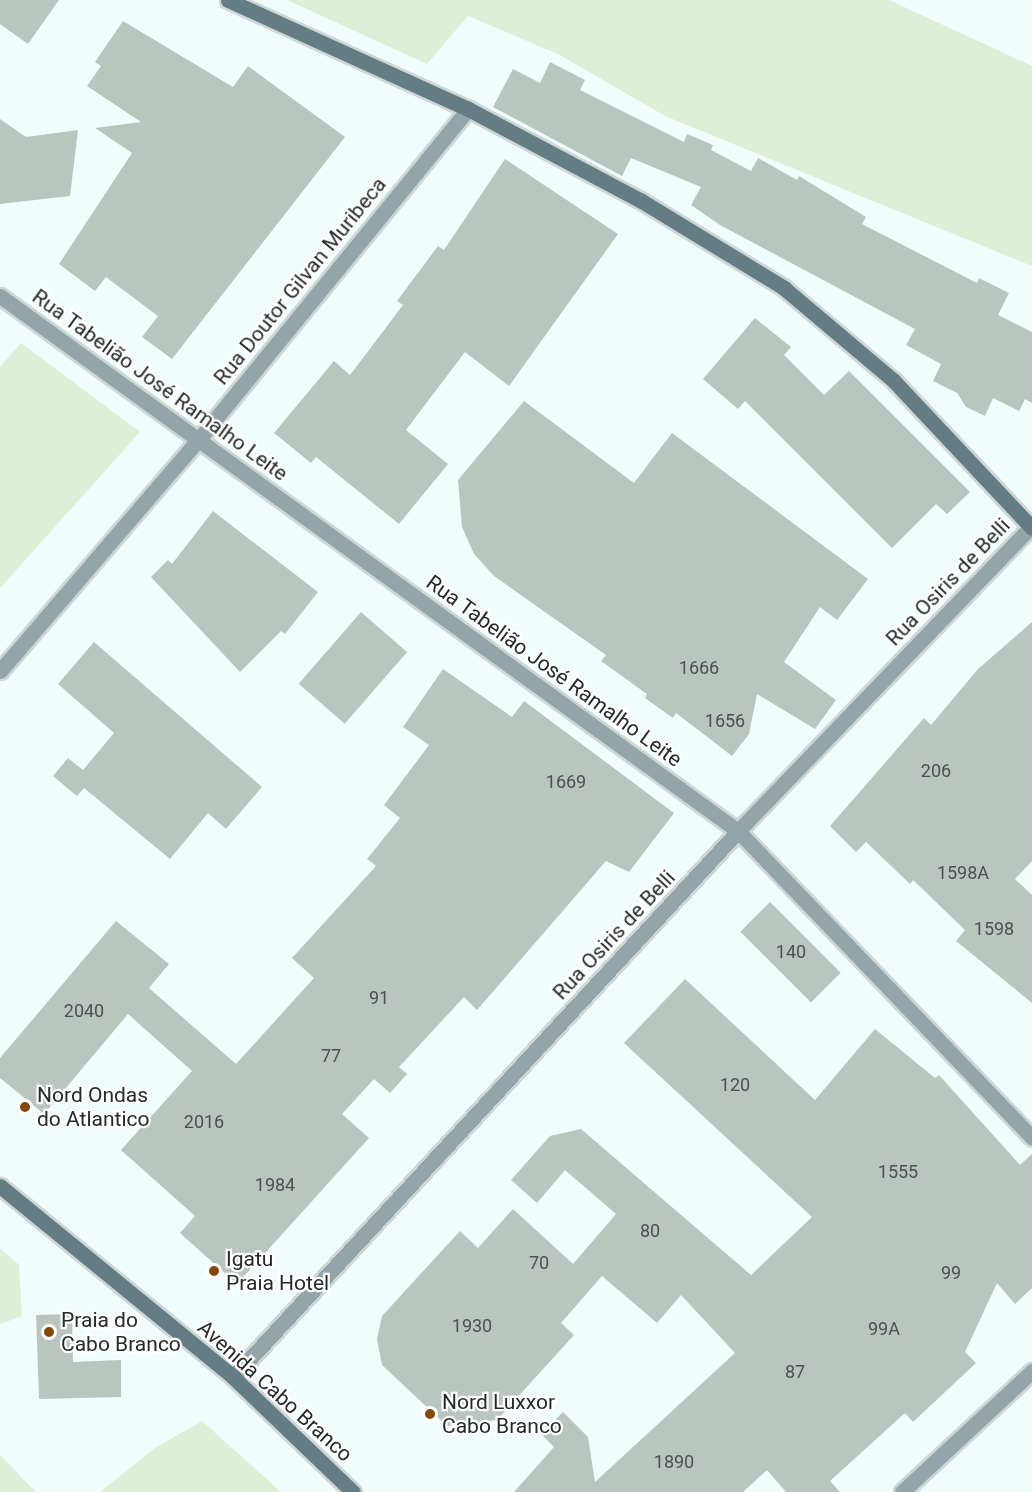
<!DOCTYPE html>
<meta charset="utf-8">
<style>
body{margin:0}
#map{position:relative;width:1032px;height:1492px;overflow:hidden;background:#f1fdfc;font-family:Roboto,sans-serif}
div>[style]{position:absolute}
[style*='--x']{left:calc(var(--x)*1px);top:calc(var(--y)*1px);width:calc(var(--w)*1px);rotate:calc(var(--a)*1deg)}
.green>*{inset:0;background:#ddefd6}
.building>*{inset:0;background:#bbc5bf;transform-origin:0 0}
.roads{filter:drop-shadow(2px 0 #ccd7d6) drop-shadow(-2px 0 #ccd7d6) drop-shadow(0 2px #ccd7d6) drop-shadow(0 -2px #ccd7d6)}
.street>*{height:15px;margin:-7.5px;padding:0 7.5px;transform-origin:7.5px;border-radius:7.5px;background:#94a5aa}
.secondary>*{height:15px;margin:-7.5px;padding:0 7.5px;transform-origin:7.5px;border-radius:7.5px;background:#647c83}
.dots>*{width:16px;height:16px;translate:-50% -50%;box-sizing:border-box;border:3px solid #fff;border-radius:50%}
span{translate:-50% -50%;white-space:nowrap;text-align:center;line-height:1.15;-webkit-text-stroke:4.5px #fff;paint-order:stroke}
.number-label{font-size:18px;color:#4b514f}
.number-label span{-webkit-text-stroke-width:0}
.street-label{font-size:21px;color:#262a2a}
.poi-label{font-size:21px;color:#262a2a}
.left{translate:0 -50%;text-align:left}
</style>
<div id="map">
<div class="green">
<div style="clip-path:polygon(287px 0,889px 0,1032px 66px,1032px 266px,665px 116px,558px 54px,468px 16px,427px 64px)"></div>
<div style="clip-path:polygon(21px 343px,140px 432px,0 588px,0 367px)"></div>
<div style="clip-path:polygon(0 1248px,19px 1265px,22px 1316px,0 1324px)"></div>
<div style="clip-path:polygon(202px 1421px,281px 1492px,100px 1492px,155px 1448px)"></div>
<div style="clip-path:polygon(0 1455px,36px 1492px,0 1492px)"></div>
</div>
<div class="building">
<div style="clip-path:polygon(0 0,59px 0,28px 44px,0 24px)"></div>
<div style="clip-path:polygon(123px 21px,233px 87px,248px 66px,345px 137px,172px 359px,142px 337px,158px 316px,106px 277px,95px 291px,59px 264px,132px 153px,95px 128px,141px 122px,87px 86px,101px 66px,95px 62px)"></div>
<div style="clip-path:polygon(550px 62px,585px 80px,580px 90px,684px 142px,687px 134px,713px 145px,711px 150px,751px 171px,758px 158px,797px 180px,799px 176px,866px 217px,862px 224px,977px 283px,979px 278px,1009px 293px,998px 315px,1032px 332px,1032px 403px,1025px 399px,1019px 411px,993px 398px,985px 416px,966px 407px,957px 393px,933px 381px,941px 364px,906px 345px,915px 329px,720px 225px,691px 205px,701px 187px,631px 158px,622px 176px,493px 107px,513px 69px,540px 83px)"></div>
<div style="clip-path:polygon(0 119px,26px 137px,78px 130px,70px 196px,0 204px)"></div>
<div style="clip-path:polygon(505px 159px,618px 234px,509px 386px,465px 352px,406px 430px,448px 464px,399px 524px,316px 457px,311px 463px,274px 433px,334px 361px,350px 375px,403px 305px,397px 301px,438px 246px,444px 250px)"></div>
<div style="clip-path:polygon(755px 318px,791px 347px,784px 355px,824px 395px,849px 371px,970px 492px,947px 514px,936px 504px,892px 548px,745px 401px,738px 409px,703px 379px)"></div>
<div style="clip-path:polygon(524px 401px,634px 483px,672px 433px,868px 579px,837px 620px,820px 607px,784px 662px,836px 700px,815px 729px,757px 694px,749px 734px,732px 756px,676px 713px,673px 718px,645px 698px,647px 694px,601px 661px,606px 655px,494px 576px,474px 554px,462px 527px,458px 480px)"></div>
<div style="clip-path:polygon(213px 511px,318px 592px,285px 634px,281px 631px,240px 672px,151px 577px,168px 560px,172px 564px)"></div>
<div style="left:361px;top:612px;width:61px;height:95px;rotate:41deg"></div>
<div style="clip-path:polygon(1032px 622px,1032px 861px,1015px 879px,1032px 895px,1032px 1003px,956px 941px,965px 930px,913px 880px,910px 884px,866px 842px,856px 852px,830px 826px,924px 718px,931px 725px,978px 669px)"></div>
<div style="clip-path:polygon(94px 642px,262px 787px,226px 829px,208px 813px,170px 859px,84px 788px,77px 796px,53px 776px,68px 758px,83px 770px,114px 733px,58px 684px)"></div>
<div style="clip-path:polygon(443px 669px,512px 717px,524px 701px,674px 813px,629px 872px,606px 861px,477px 1010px,464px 997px,399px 1067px,407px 1074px,390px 1093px,374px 1079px,342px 1114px,369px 1138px,237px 1284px,180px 1233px,195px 1216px,121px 1150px,192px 1071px,128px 1014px,44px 1114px,0 1078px,0 1058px,116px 921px,169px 964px,149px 988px,236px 1064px,314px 978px,292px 958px,376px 866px,367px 859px,400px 818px,384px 805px,429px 745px,403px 727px)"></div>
<div style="left:770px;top:902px;width:100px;height:42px;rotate:45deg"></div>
<div style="clip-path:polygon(685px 979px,815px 1100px,875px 1029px,935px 1078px,939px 1075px,1020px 1165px,1032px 1154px,1032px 1288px,1015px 1304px,997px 1283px,965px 1352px,976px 1363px,913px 1422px,905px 1413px,830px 1481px,840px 1492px,786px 1492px,767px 1470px,743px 1492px,514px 1492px,554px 1447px,541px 1434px,563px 1412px,588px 1437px,595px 1482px,735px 1353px,681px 1295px,657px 1323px,602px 1276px,561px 1323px,574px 1335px,497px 1420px,447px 1426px,382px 1365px,377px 1339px,382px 1316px,460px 1231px,478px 1248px,513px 1209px,573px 1264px,616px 1214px,565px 1170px,537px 1203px,511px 1180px,550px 1136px,581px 1129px,751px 1275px,812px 1217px,624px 1043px)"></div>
<div style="clip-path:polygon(72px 1314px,73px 1362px,121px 1360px,121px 1397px,39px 1399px,36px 1315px)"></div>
</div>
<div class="roads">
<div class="street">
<div style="--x:0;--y:296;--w:912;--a:35.94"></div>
<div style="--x:738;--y:831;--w:425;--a:46.2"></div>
<div style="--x:0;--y:671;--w:306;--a:-49.4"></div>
<div style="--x:199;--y:439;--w:426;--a:-50.8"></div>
<div style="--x:233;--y:1377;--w:744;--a:-47.23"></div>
<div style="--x:738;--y:831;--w:424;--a:-46.1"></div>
<div style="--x:902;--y:1492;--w:178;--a:-42.9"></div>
</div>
<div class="secondary">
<div style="--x:228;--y:0;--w:264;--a:24.4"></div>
<div style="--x:468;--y:109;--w:195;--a:27.9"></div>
<div style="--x:640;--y:200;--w:169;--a:31.4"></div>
<div style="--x:784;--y:288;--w:143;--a:40.2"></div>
<div style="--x:893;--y:380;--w:203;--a:46.8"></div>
<div style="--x:0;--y:1186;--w:301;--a:39.3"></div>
<div style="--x:233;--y:1377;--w:166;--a:43.8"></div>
</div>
</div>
<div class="dots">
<div style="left:25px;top:1107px;background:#86470a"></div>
<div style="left:214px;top:1271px;background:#86470a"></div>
<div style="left:49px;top:1332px;background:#86470a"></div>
<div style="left:430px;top:1414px;background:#86470a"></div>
</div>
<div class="number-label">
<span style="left:699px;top:668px">1666</span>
<span style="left:725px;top:721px">1656</span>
<span style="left:936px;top:771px">206</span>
<span style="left:566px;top:782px">1669</span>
<span style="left:963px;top:873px">1598A</span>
<span style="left:994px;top:929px">1598</span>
<span style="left:791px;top:952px">140</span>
<span style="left:379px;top:998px">91</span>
<span style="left:84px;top:1011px">2040</span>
<span style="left:331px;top:1056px">77</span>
<span style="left:735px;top:1085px">120</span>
<span style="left:204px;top:1122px">2016</span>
<span style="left:898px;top:1172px">1555</span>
<span style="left:275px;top:1185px">1984</span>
<span style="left:650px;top:1231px">80</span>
<span style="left:539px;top:1263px">70</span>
<span style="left:951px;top:1273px">99</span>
<span style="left:472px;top:1326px">1930</span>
<span style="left:884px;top:1329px">99A</span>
<span style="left:795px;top:1372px">87</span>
<span style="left:674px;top:1462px">1890</span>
</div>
<div class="street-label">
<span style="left:300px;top:281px;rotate:-51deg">Rua Doutor Gilvan Muribeca</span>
<span style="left:160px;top:385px;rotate:36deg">Rua Tabelião José Ramalho Leite</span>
<span style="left:948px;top:582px;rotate:-46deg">Rua Osiris de Belli</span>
<span style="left:554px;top:671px;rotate:36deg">Rua Tabelião José Ramalho Leite</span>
<span style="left:614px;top:935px;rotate:-47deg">Rua Osiris de Belli</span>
<span style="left:275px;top:1391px;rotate:42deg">Avenida Cabo Branco</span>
</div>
<div class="poi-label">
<span class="left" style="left:37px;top:1107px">Nord Ondas<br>do Atlantico</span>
<span class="left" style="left:226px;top:1271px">Igatu<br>Praia Hotel</span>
<span class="left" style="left:61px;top:1332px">Praia do<br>Cabo Branco</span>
<span class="left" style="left:442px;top:1414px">Nord Luxxor<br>Cabo Branco</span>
</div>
</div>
